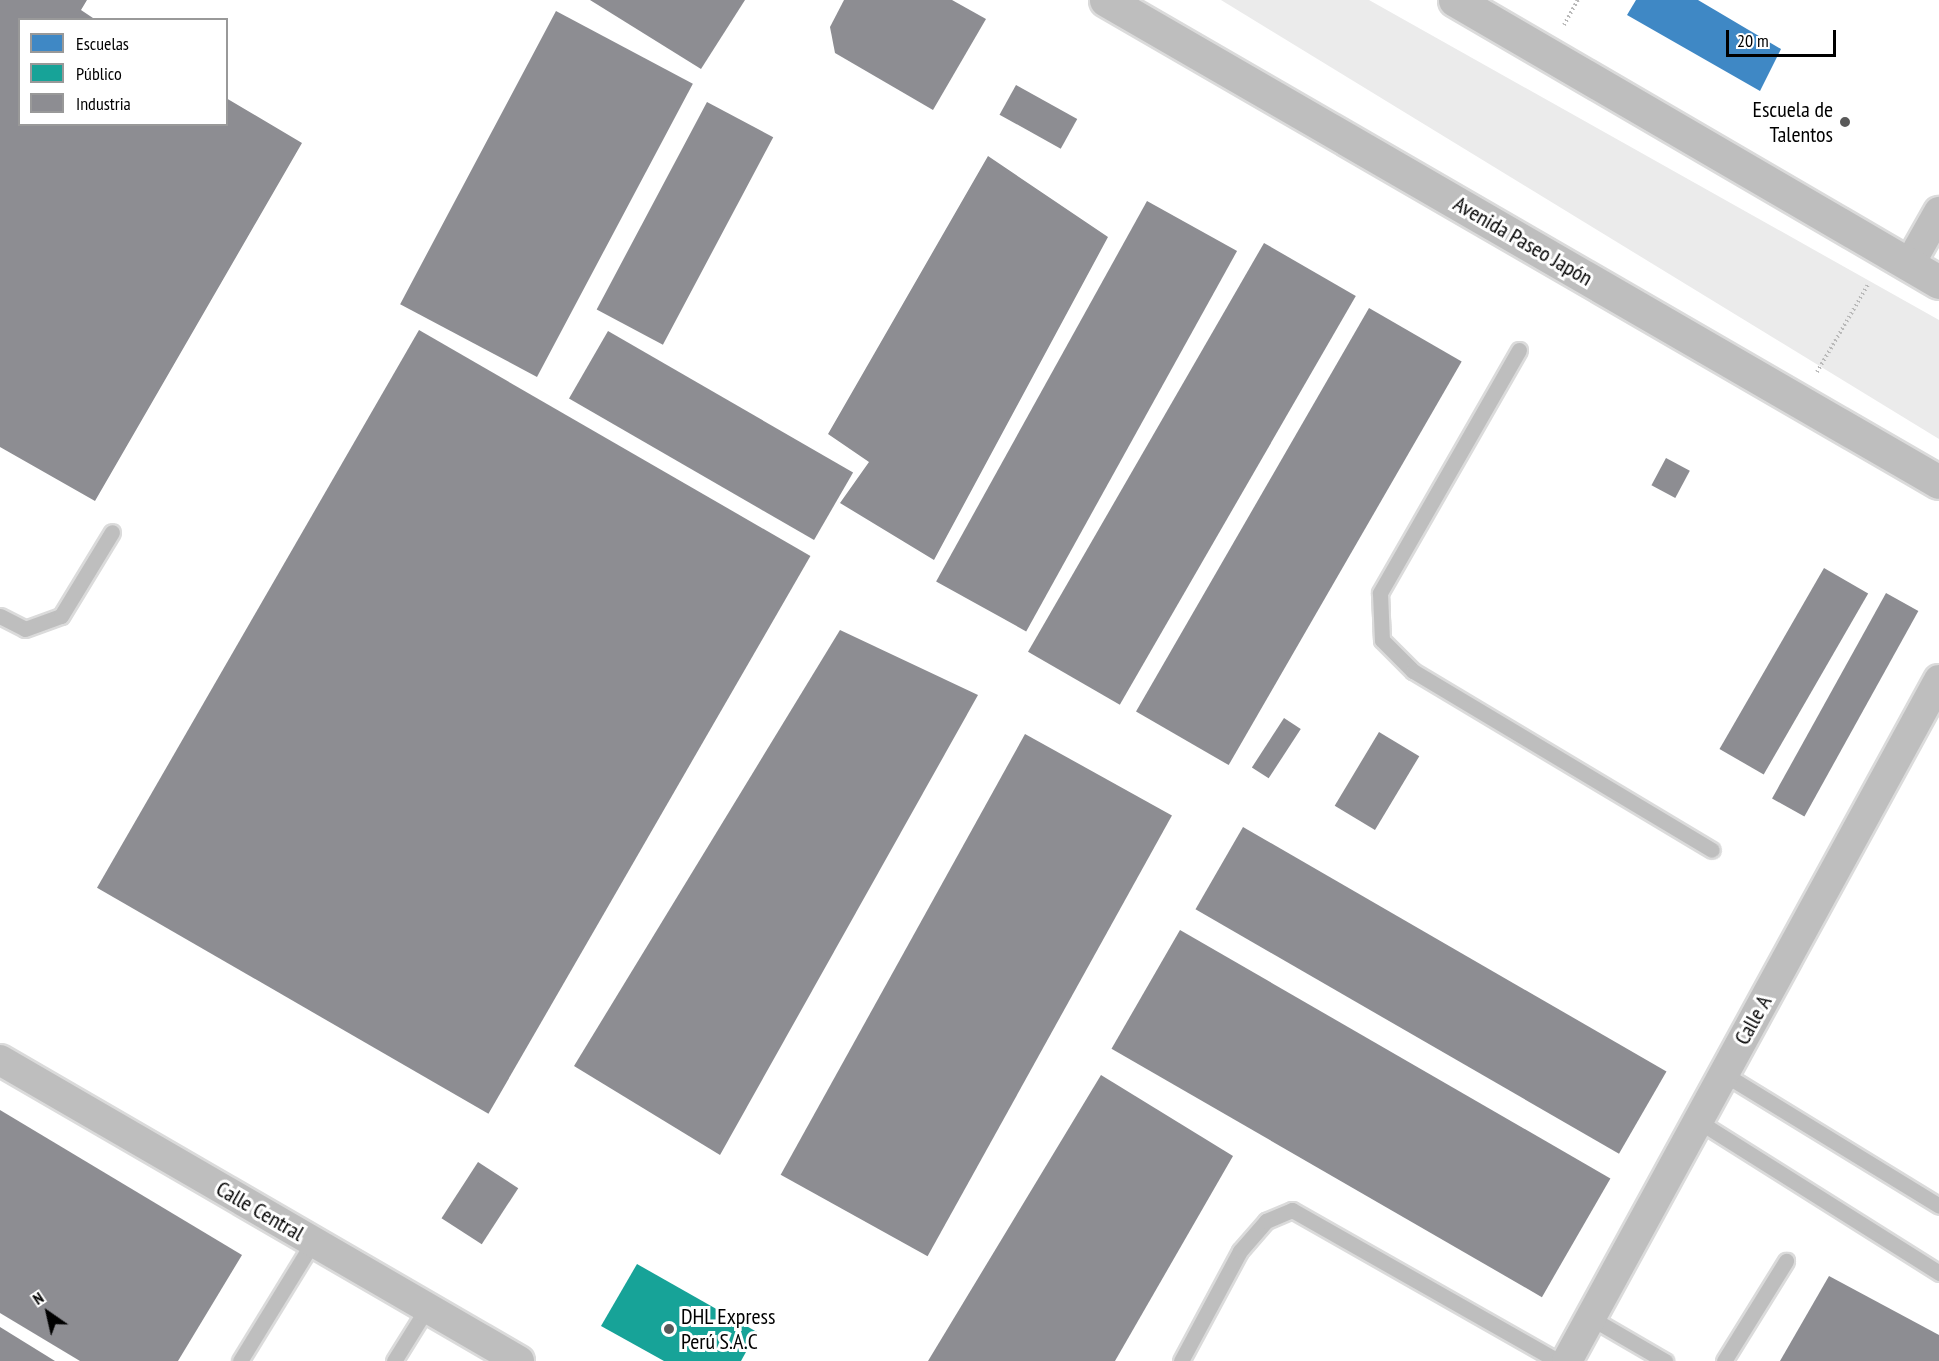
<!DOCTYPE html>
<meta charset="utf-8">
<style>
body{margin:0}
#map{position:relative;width:1939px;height:1361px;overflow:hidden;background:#fff;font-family:"PT Sans Narrow",sans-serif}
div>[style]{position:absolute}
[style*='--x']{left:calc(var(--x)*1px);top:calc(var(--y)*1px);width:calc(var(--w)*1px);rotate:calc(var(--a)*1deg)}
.green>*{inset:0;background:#ebebeb}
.schools>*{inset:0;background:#3f88c5}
.public>*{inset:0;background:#17a398}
.industry>*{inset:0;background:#8d8d92;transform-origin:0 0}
.path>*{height:4px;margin-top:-2px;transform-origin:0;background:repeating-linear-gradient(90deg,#b9b9b9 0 1.5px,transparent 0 4.5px)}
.roads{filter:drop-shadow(2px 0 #dbdbdb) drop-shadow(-2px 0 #dbdbdb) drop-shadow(0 2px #dbdbdb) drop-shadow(0 -2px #dbdbdb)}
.service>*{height:15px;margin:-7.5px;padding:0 7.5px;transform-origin:7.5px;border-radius:7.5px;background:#bebebe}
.minor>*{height:30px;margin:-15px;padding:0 15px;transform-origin:15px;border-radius:15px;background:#bebebe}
.primary>*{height:33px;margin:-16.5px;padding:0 16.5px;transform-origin:16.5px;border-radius:16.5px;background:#bebebe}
.dots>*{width:16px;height:16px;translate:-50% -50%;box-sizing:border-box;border:3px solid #fff;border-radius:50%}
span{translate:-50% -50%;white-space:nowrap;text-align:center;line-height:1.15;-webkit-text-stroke:6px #fff;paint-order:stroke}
.poi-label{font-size:22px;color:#000}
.right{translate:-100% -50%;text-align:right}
.left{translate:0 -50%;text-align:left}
.street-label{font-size:22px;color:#000}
.legend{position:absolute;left:18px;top:18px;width:210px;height:108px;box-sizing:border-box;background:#fff;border:2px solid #999;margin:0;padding:8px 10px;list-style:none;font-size:18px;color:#000}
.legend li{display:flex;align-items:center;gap:12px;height:30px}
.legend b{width:30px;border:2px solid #999}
.north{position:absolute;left:18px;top:1283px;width:60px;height:60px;-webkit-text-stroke:4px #fff;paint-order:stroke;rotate:326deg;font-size:16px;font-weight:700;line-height:24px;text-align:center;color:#000}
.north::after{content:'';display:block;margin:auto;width:21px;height:27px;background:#000;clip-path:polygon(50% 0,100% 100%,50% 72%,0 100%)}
.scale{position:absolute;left:1726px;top:30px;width:110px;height:27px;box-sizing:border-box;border:3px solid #000;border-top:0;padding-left:8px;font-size:18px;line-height:21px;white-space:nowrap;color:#000;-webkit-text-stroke:4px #fff;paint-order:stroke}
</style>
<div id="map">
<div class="green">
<div style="clip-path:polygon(1221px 0,1369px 0,1939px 320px,1939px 439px)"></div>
</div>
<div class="schools">
<div style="clip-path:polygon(1636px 0,1698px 0,1781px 49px,1760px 91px,1627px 15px)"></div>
</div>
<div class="public">
<div style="clip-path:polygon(637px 1264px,757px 1332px,741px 1361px,664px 1361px,601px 1326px)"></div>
</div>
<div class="industry">
<div style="clip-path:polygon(0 0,87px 0,81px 10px,96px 20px,20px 20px,20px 124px,226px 124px,226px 98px,302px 143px,95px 501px,0 447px)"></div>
<div style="clip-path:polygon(590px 0,745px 0,701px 69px)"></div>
<div style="clip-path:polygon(844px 0,952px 0,986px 19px,933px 110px,835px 53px,830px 27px)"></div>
<div style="left:556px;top:11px;width:155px;height:332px;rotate:28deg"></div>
<div style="left:1016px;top:85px;width:70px;height:34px;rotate:29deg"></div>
<div style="left:707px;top:102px;width:75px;height:235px;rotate:28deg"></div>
<div style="clip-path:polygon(988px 156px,1108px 237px,934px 560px,840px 503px,869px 462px,828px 434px)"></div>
<div style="left:1147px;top:201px;width:103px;height:435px;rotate:29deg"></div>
<div style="left:1264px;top:243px;width:106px;height:472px;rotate:30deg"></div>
<div style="left:1369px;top:308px;width:107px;height:466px;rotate:30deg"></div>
<div style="left:419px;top:330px;width:452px;height:644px;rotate:30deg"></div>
<div style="left:608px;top:331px;width:283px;height:78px;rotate:30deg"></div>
<div style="left:1666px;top:458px;width:27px;height:31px;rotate:28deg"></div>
<div style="left:1824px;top:568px;width:51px;height:209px;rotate:30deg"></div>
<div style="left:1886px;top:593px;width:37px;height:235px;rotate:29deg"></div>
<div style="clip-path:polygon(840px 630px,978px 695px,720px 1155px,574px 1066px)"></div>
<div style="left:1284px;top:718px;width:20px;height:59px;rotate:33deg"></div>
<div style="left:1379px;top:732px;width:47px;height:86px;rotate:31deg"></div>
<div style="left:1025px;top:734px;width:168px;height:504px;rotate:29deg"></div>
<div style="left:1243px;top:827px;width:489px;height:95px;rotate:30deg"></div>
<div style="left:1180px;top:930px;width:497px;height:137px;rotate:30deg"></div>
<div style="clip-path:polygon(1101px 1075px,1233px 1156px,1115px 1361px,928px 1361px)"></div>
<div style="clip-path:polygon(0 1110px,242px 1255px,178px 1361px,80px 1361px,0 1313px)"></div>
<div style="left:478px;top:1162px;width:48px;height:67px;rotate:33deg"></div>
<div style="clip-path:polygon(1829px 1276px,1939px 1335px,1939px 1361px,1780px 1361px)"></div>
<div style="clip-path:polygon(0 1327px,55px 1361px,0 1361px)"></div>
</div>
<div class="path">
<div style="--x:1564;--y:25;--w:29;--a:-61"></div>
<div style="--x:1817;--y:372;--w:103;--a:-59.7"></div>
</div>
<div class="roads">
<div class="service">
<div style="--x:1519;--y:350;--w:280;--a:119.8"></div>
<div style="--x:1380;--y:593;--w:47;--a:87.6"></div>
<div style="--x:1382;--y:640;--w:44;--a:45"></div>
<div style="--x:1413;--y:671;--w:348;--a:30.9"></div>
<div style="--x:0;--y:616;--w:28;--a:27"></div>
<div style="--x:25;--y:629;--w:38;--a:-20"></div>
<div style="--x:61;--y:616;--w:98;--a:-58.7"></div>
<div style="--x:1724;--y:1074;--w:252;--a:31.5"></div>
<div style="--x:1698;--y:1121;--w:285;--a:32.2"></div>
<div style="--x:1591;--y:1318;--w:86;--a:30.2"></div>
<div style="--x:240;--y:1361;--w:140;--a:-58.5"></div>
<div style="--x:394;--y:1361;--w:62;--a:-58.1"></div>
<div style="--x:1181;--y:1361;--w:125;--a:-61.8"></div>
<div style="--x:1240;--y:1251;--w:40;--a:-49"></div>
<div style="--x:1266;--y:1221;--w:28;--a:-23"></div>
<div style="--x:1292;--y:1210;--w:306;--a:29.6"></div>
<div style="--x:1724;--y:1361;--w:118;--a:-58.2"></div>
</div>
<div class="minor">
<div style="--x:1909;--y:265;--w:61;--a:-60.5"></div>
<div style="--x:0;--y:1060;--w:600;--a:30.11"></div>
<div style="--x:1567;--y:1361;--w:776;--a:-61.35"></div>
</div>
<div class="primary">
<div style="--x:1106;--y:0;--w:962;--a:30.06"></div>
<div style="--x:1455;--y:0;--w:560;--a:30.23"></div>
</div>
</div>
<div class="dots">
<div style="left:1845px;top:122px;background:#595959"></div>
<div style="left:669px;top:1329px;background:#595959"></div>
</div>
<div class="poi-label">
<span class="right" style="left:1833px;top:122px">Escuela de<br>Talentos</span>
<span class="left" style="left:681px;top:1329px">DHL Express<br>Perú S.A.C</span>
</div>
<div class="street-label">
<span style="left:1523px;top:241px;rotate:30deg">Avenida Paseo Japón</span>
<span style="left:1753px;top:1020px;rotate:-61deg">Calle A</span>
<span style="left:260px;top:1211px;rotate:30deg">Calle Central</span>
</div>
<ul class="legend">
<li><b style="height:16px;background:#3f88c5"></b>Escuelas</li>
<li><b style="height:16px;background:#17a398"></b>Público</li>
<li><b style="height:16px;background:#8d8d92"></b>Industria</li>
</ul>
<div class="north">N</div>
<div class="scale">20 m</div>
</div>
